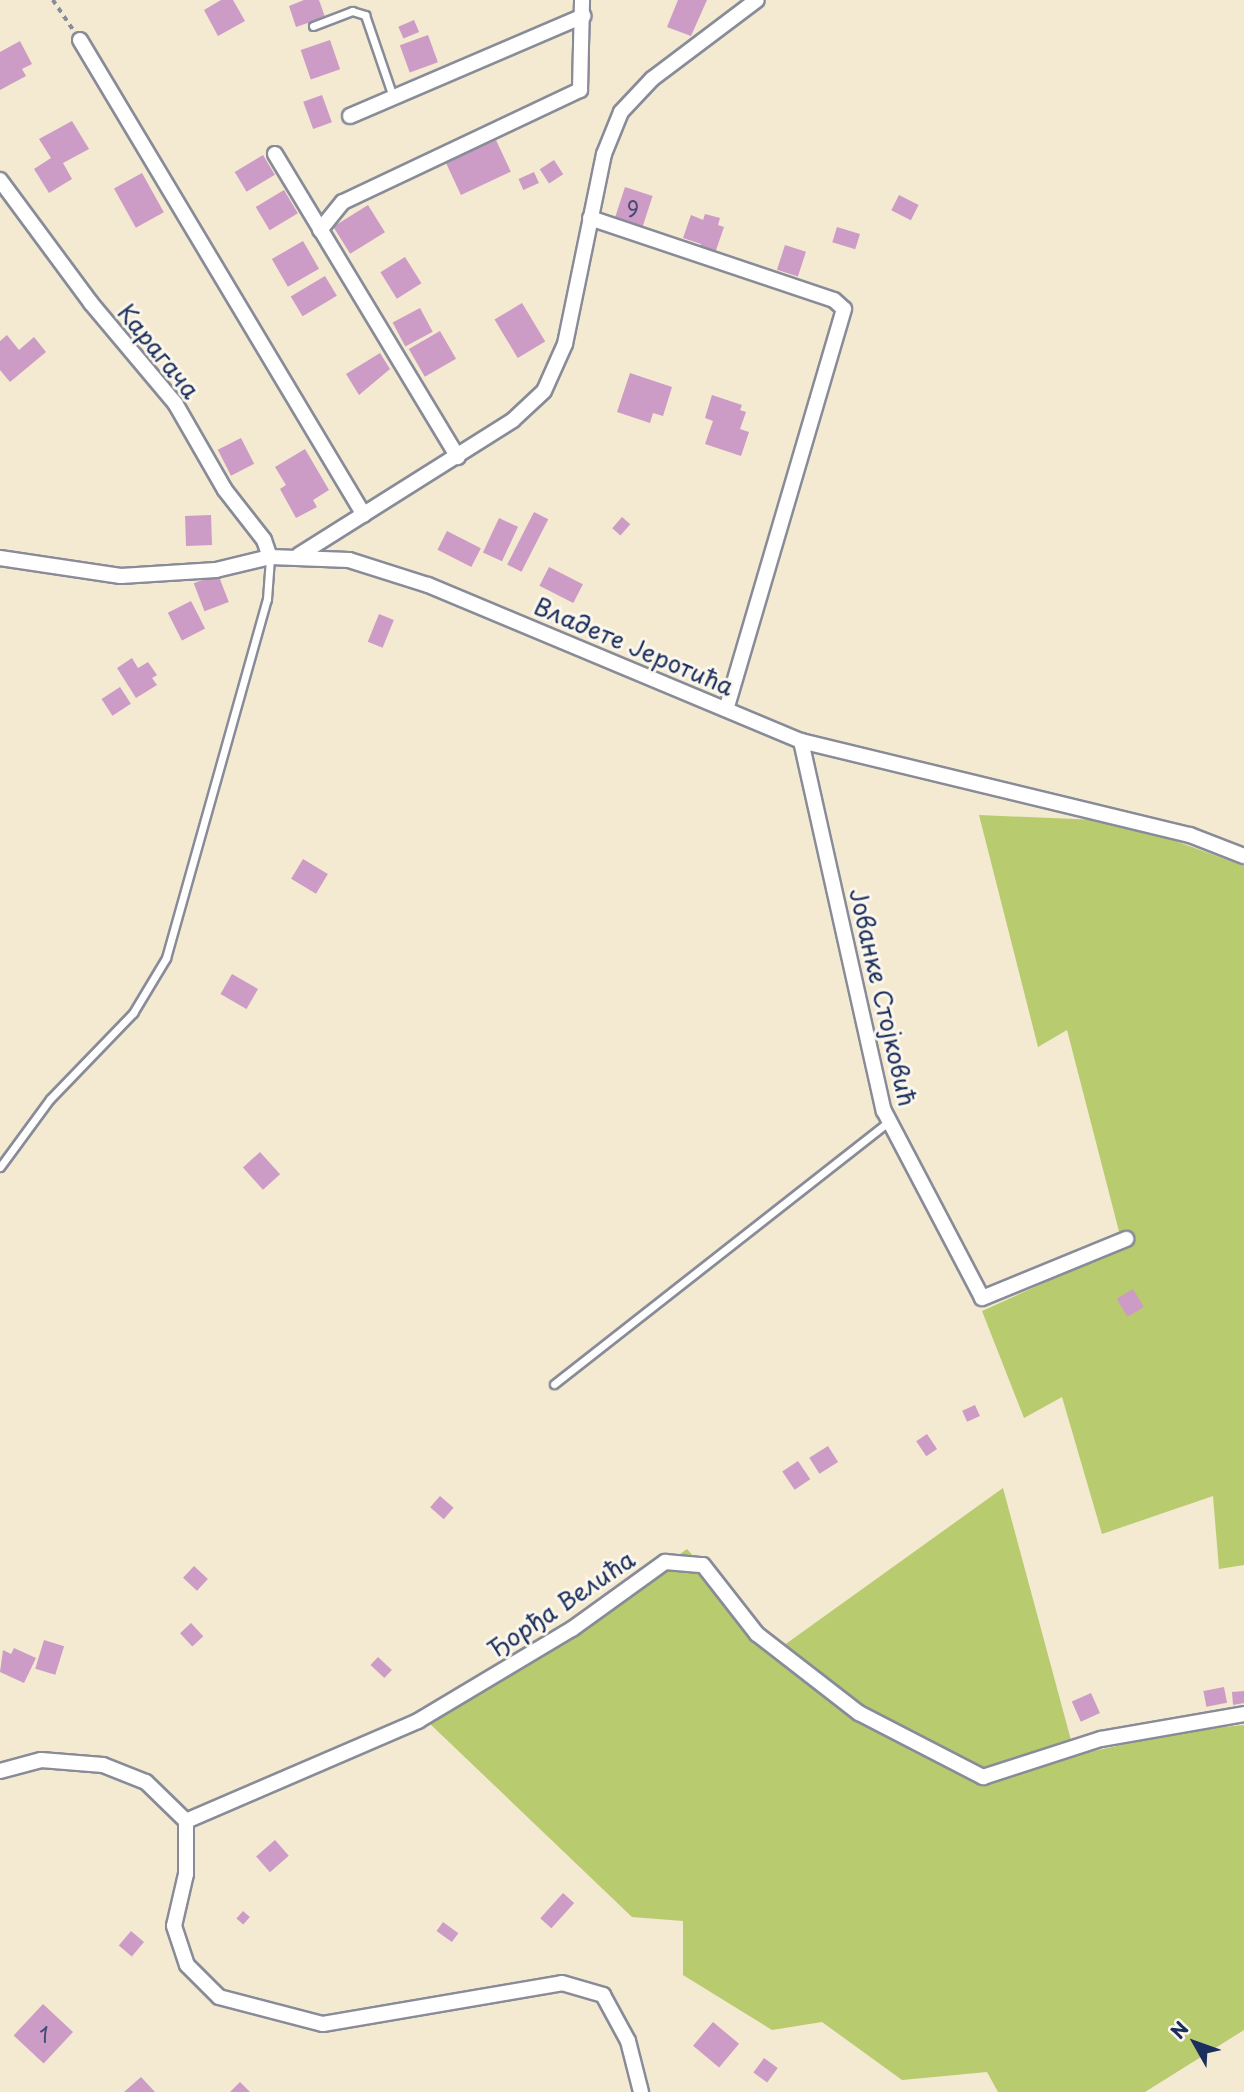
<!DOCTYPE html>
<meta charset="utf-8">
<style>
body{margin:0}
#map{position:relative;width:1244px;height:2092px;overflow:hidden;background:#f4e9d1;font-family:"Playpen Sans",sans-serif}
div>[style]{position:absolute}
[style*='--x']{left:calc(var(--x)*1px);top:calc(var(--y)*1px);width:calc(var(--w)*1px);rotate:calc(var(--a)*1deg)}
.green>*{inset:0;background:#b8cb6f}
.building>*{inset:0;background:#cc9bc6;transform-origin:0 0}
.path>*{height:3.5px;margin-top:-1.75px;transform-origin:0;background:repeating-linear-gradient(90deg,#888c98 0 5px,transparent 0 10px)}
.roads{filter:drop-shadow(2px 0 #888c98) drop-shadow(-2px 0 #888c98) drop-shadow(0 2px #888c98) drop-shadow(0 -2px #888c98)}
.lane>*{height:7px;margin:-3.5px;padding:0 3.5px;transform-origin:3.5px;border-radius:3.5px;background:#fff}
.street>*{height:14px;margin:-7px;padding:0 7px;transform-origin:7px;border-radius:7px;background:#fff}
span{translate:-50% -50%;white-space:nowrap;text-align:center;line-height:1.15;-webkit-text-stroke:6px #fbf7ec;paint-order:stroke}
.number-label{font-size:21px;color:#474a78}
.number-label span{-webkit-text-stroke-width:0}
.street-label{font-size:24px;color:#1b2f5e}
.north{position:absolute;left:1160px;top:2008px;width:70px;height:70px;-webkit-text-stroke:5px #fbf7ec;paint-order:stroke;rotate:310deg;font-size:19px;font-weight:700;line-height:28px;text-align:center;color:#1b2f5e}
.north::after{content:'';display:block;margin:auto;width:24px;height:32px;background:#1b2f5e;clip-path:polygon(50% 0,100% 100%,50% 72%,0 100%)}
</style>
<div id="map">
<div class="green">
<div style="clip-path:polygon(979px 815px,1121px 821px,1244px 866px,1244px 1565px,1219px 1569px,1213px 1496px,1102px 1534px,1062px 1397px,1024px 1418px,982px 1311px,1123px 1247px,1067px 1030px,1038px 1047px)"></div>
<div style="clip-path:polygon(1003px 1488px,1075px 1755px,1192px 1730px,1244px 1725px,1244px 2030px,1145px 2092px,998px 2092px,987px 2072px,902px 2080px,822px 2022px,772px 2030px,683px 1975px,683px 1921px,632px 1917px,427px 1721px,583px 1625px,687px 1549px,725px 1591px,769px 1656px)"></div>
</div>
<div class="building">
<div style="clip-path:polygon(221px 0,233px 0,245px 21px,218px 36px,204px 10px)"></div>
<div style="clip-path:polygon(304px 0,319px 0,325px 17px,296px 27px,289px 6px)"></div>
<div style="clip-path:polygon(678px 0,707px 0,691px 36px,667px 27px)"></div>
<div style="left:414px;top:20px;width:13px;height:17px;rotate:67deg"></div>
<div style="left:428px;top:35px;width:29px;height:30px;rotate:70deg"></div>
<div style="left:330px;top:40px;width:31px;height:31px;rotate:71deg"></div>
<div style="clip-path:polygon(20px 41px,32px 64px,22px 69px,26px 76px,0 90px,0 52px)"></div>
<div style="left:322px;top:95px;width:29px;height:20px;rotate:70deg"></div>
<div style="clip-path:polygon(72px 121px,89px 149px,63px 163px,72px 179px,49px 193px,34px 169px,51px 158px,39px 139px)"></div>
<div style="left:496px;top:140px;width:35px;height:55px;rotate:65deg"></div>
<div style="left:263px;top:155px;width:23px;height:33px;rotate:59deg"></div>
<div style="left:554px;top:160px;width:17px;height:17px;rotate:57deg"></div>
<div style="left:534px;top:172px;width:12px;height:17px;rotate:66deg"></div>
<div style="left:142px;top:173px;width:45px;height:32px;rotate:61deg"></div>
<div style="left:625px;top:187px;width:29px;height:35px;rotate:18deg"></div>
<div style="left:284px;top:190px;width:27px;height:33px;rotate:59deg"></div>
<div style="left:899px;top:195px;width:22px;height:17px;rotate:27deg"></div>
<div style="left:368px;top:205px;width:32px;height:41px;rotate:58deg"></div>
<div style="clip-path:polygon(705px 214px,720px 218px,718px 225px,724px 227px,714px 256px,699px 251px,701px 244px,683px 238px,691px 215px,703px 220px)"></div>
<div style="left:837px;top:227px;width:24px;height:16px;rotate:17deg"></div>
<div style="left:303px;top:241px;width:32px;height:36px;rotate:60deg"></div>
<div style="left:785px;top:245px;width:22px;height:26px;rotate:18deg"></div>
<div style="left:405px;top:257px;width:31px;height:29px;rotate:58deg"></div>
<div style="left:325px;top:276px;width:23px;height:40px;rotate:59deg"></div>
<div style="left:522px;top:303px;width:45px;height:32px;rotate:59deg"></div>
<div style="left:420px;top:308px;width:27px;height:31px;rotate:62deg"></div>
<div style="left:440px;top:331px;width:32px;height:36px;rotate:60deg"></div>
<div style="clip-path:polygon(7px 335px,19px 350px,34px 337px,46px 352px,10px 382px,0 370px,0 341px)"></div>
<div style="clip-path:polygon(380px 353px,390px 369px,359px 395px,346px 374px)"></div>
<div style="clip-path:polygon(630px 373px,672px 387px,663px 416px,653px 413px,650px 423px,617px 412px)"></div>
<div style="clip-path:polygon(712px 395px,742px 405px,740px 410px,746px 412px,740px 429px,749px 432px,741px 456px,705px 444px,713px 421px,705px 418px)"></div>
<div style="left:241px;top:438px;width:29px;height:26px;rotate:63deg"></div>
<div style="clip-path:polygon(305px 449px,329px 490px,313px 500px,317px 507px,296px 518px,280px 489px,286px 485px,275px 467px)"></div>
<div style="left:534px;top:512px;width:16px;height:59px;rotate:27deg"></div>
<div style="left:211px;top:515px;width:30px;height:26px;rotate:88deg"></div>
<div style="left:622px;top:517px;width:11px;height:15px;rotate:41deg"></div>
<div style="left:499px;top:518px;width:21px;height:38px;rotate:25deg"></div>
<div style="left:447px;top:531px;width:38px;height:21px;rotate:27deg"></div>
<div style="left:549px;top:567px;width:38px;height:21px;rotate:27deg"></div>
<div style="left:218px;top:574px;width:30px;height:26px;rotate:69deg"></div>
<div style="left:191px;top:601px;width:31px;height:26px;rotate:63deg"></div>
<div style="left:379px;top:614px;width:16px;height:30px;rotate:22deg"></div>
<div style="clip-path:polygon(132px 658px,138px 668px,148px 662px,157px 675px,152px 678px,157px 685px,136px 698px,117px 668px)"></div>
<div style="left:120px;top:687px;width:20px;height:22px;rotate:57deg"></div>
<div style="left:303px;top:859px;width:29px;height:23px;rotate:31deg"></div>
<div style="left:232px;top:974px;width:30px;height:23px;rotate:30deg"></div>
<div style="left:260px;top:1152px;width:30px;height:23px;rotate:48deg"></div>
<div style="left:1133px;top:1289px;width:21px;height:19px;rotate:59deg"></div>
<div style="left:975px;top:1405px;width:12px;height:14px;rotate:66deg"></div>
<div style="left:927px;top:1434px;width:18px;height:13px;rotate:56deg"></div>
<div style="left:828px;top:1446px;width:19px;height:22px;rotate:58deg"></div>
<div style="left:798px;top:1461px;width:22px;height:19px;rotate:56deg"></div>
<div style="left:440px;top:1496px;width:18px;height:15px;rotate:41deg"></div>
<div style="left:194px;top:1566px;width:19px;height:16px;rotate:43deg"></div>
<div style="left:191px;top:1623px;width:18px;height:15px;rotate:47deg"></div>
<div style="left:44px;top:1640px;width:21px;height:30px;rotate:17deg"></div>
<div style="clip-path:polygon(14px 1648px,36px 1658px,24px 1683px,0 1672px,3px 1650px,11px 1654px)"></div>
<div style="left:378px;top:1657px;width:19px;height:11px;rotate:43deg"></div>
<div style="left:1224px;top:1687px;width:16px;height:21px;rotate:79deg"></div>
<div style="clip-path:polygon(1244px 1691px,1244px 1703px,1233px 1705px,1232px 1692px)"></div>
<div style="left:1091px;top:1693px;width:22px;height:21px;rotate:66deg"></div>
<div style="left:275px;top:1840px;width:21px;height:25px;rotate:49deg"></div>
<div style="left:563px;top:1893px;width:15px;height:34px;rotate:42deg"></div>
<div style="left:243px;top:1911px;width:9px;height:10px;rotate:41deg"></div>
<div style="left:443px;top:1922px;width:19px;height:11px;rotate:36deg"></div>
<div style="left:131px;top:1931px;width:17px;height:19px;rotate:40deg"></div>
<div style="left:43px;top:2004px;width:41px;height:43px;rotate:43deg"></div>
<div style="left:713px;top:2022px;width:34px;height:31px;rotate:40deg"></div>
<div style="left:764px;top:2058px;width:17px;height:18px;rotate:36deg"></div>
<div style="clip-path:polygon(141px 2077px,155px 2092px,124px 2092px)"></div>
<div style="clip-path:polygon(240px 2082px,250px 2092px,230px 2092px)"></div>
</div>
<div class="path">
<div style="--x:53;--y:0;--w:36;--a:56"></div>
</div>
<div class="roads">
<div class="lane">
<div style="--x:313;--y:26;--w:42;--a:-21"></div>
<div style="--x:352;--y:11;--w:14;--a:17"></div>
<div style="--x:365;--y:15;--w:87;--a:71.1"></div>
<div style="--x:0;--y:1167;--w:84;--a:-53.7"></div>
<div style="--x:50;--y:1099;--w:120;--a:-46"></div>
<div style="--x:133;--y:1013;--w:64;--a:-59"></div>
<div style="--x:166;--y:958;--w:373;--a:-74.3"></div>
<div style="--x:267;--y:599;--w:41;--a:-85.8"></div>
<div style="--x:554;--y:1384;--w:426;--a:-38.1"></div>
</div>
<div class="street">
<div style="--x:80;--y:40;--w:553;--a:59.13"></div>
<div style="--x:350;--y:116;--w:254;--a:-23.2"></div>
<div style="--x:275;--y:154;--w:354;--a:58.9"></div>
<div style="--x:0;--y:180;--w:153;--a:53.5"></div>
<div style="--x:91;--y:303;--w:131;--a:50"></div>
<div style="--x:175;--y:403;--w:100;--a:60.1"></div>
<div style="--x:225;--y:490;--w:63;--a:52"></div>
<div style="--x:264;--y:540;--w:18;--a:71"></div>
<div style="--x:590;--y:218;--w:257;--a:18.6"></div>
<div style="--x:834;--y:300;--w:13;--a:42"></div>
<div style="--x:844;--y:309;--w:417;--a:106.4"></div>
<div style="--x:320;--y:230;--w:36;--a:-51"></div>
<div style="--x:343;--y:202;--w:262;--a:-25.3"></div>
<div style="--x:580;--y:90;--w:90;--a:-88.7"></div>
<div style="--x:299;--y:555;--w:253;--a:-32.2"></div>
<div style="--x:513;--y:420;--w:42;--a:-43.1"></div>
<div style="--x:544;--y:391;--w:51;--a:-65.9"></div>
<div style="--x:565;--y:344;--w:194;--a:-78.4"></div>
<div style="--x:604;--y:154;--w:45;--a:-68"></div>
<div style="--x:621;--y:112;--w:45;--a:-46.8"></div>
<div style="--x:652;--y:79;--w:131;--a:-37"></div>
<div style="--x:0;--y:558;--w:122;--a:8.5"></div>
<div style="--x:121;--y:576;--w:95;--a:-3.6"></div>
<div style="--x:216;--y:570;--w:56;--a:-13.5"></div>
<div style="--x:270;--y:557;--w:79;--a:2.2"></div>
<div style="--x:349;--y:560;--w:83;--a:17.6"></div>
<div style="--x:428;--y:585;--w:404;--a:22.7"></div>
<div style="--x:801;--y:741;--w:400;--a:13.6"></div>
<div style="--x:1190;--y:835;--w:58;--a:21.3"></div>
<div style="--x:801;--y:741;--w:379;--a:77.4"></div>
<div style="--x:884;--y:1111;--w:211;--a:62.3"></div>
<div style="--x:982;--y:1298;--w:156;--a:-22.3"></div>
<div style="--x:0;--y:1771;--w:42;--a:-15"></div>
<div style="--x:41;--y:1760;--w:62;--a:4.6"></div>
<div style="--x:103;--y:1765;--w:46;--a:21.6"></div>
<div style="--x:146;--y:1782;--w:56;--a:44.3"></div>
<div style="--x:186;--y:1821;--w:53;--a:90"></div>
<div style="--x:186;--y:1874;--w:53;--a:103"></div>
<div style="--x:174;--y:1926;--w:41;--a:71.6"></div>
<div style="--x:187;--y:1965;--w:45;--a:45"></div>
<div style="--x:219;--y:1997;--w:107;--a:14.6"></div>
<div style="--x:323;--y:2024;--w:242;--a:-9.7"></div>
<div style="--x:562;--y:1983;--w:43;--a:16.3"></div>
<div style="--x:603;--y:1995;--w:52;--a:61.5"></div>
<div style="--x:628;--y:2041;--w:53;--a:75.7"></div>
<div style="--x:186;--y:1821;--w:253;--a:-23.3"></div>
<div style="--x:418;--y:1721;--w:179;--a:-30.9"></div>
<div style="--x:572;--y:1629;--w:115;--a:-35.8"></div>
<div style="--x:665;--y:1562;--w:38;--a:5"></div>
<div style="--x:703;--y:1565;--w:88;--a:52"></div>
<div style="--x:757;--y:1634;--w:129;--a:37.8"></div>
<div style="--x:859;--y:1713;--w:140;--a:27.3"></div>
<div style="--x:983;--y:1777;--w:124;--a:-17.9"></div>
<div style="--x:1101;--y:1739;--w:145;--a:-9.9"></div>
</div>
</div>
<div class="number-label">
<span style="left:633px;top:208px">9</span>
<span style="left:44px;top:2034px">1</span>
</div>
<div class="street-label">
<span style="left:159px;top:351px;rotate:51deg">Карагача</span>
<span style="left:634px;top:646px;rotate:23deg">Владете Јеротића</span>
<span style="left:883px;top:997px;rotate:77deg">Јованке Стојковић</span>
<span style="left:561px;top:1604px;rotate:-34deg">Ђорђа Велића</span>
</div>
<div class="north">N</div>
</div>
